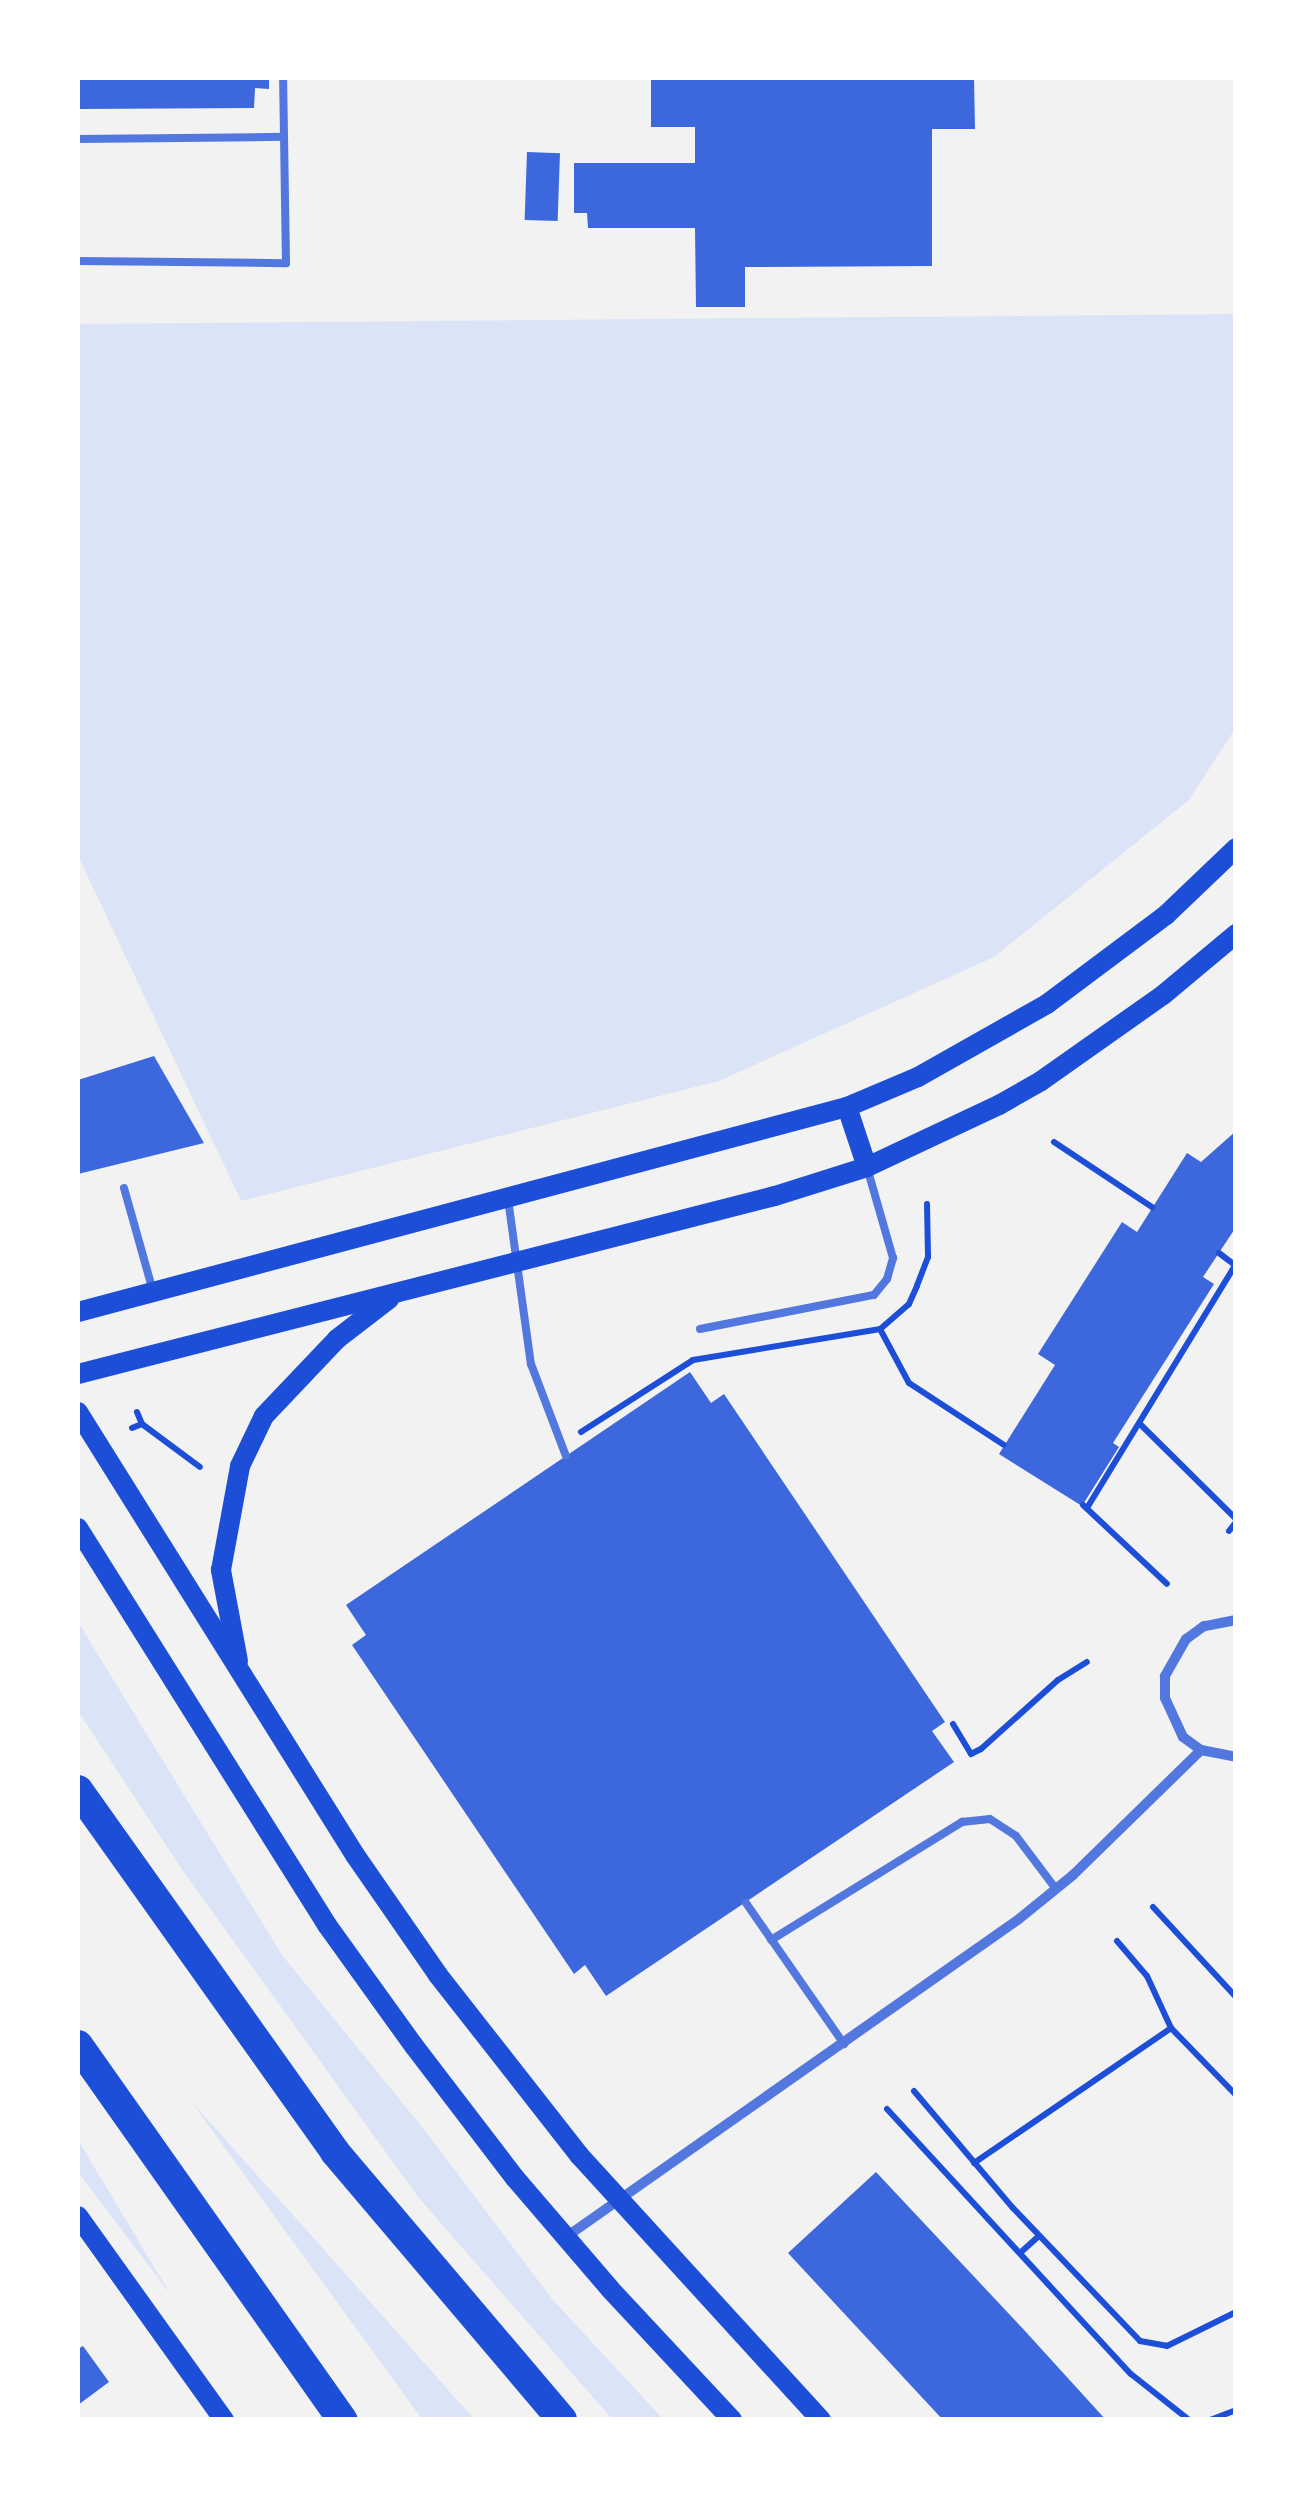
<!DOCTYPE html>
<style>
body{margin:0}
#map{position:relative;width:1313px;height:2497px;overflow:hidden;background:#f2f2f2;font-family:Commissioner,sans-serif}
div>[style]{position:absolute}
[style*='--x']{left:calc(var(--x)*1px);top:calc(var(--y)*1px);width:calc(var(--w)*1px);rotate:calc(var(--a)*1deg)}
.green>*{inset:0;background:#dbe4f7}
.building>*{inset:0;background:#3d67dc;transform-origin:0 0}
.path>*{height:6px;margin:-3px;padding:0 3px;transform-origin:3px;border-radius:3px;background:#1d4ed8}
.service>*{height:8px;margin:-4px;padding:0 4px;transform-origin:4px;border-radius:4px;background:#5277de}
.minor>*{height:10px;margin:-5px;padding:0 5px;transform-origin:5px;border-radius:5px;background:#5277de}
.secondary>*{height:20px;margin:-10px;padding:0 10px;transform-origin:10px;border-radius:10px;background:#1d4ed8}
.motorway>*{height:30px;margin:-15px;padding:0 15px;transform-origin:15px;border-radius:15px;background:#1d4ed8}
span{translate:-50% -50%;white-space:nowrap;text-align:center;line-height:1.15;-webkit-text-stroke:10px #fff;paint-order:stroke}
.frame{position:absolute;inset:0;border:80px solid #fff;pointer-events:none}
</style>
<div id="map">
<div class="green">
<div style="clip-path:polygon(1235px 314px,1235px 729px,1189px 800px,994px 957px,719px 1081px,241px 1201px,78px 856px,78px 324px)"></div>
<div style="clip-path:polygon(78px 1622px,282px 1955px,423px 2128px,553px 2300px,663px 2419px,612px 2419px,418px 2197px,183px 1871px,78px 1711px)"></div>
<div style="clip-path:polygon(190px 2100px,311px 2235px,474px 2419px,422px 2419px)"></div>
<div style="clip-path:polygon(78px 2140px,171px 2295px,78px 2172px)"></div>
</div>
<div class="building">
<div style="clip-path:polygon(78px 78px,269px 78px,269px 89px,255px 88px,254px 108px,78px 109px)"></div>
<div style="clip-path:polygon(651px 78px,974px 78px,975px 129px,932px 129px,932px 266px,745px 267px,745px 307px,696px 307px,695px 228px,588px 228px,587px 213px,574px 213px,574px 163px,695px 163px,695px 127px,651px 127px)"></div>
<div style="left:527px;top:152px;width:33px;height:68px;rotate:2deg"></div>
<div style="clip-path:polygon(154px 1056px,204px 1143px,78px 1174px,78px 1080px)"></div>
<div style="clip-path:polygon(1236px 1131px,1236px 1227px,1203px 1277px,1214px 1284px,1113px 1443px,1119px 1447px,1082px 1506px,999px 1454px,1055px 1365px,1038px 1354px,1122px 1222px,1137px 1232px,1187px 1153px,1201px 1162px)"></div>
<div style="clip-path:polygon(690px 1372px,711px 1403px,724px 1394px,945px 1722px,932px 1731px,954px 1762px,606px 1996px,585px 1965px,574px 1974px,352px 1645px,366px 1635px,346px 1605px)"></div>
<div style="clip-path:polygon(876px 2172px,1025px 2331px,1106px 2420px,943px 2420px,788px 2253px)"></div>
<div style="clip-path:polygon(83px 2346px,109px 2382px,78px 2405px,78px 2349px)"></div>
</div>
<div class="path">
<div style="--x:1054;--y:1142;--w:118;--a:33.6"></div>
<div style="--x:927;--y:1204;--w:53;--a:88.9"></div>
<div style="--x:928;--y:1257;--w:31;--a:111"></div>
<div style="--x:917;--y:1286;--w:20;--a:114"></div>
<div style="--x:909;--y:1304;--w:38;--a:139"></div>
<div style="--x:880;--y:1329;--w:61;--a:61.8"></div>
<div style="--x:909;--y:1383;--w:113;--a:33.1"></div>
<div style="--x:1219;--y:1253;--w:20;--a:37"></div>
<div style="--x:1236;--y:1401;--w:26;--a:90"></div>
<div style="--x:142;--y:1424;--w:72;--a:36.6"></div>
<div style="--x:1140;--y:1424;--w:135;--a:44.7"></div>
<div style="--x:132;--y:1428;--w:11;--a:-22"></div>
<div style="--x:142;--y:1424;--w:13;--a:-113"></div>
<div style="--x:581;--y:1432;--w:133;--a:-32.7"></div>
<div style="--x:693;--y:1360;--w:190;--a:-9.4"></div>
<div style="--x:1083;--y:1505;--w:115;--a:43.2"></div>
<div style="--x:1087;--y:1508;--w:286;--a:-58.6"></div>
<div style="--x:1229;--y:1531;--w:11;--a:-52"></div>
<div style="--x:953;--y:1724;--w:35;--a:59"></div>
<div style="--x:971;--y:1754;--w:11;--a:-27"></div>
<div style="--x:981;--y:1749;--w:103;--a:-41.9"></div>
<div style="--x:1058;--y:1680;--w:34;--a:-32"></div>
<div style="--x:1153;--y:1907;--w:122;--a:47.3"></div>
<div style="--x:1117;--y:1941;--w:46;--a:49.4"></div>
<div style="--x:1147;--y:1976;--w:57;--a:65.2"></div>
<div style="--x:1171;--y:2028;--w:93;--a:45.9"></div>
<div style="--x:914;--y:2091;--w:153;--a:49.8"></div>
<div style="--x:1013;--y:2208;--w:184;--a:46.3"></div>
<div style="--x:1140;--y:2341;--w:27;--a:10"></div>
<div style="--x:1167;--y:2346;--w:77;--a:-26.2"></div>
<div style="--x:887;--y:2109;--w:360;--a:47.4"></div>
<div style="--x:1131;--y:2374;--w:74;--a:38.4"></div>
<div style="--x:974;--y:2163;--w:239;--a:-34.4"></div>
<div style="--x:1020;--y:2253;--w:25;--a:-42"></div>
<div style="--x:1210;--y:2420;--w:28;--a:-21"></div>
</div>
<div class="service">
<div style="--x:78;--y:139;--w:206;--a:-0.6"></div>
<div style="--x:78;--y:261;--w:208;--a:0.6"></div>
<div style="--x:286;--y:263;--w:185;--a:-90.9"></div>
<div style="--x:124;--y:1188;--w:107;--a:74.3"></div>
<div style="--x:508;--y:1199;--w:167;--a:82.1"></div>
<div style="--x:531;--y:1364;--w:98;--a:69.2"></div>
<div style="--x:700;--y:1329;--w:177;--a:-11.1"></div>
<div style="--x:874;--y:1295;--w:21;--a:-51"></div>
<div style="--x:887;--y:1279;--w:22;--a:-74"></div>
<div style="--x:893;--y:1258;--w:91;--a:-106"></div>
<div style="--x:746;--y:1903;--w:172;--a:55.2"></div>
<div style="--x:771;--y:1940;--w:225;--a:-31.7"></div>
<div style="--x:962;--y:1822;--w:28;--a:-6"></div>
<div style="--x:990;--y:1819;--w:31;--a:33"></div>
<div style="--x:1016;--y:1836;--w:66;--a:53"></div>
</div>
<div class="minor">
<div style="--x:1236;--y:1620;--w:33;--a:169"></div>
<div style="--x:1204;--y:1626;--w:22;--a:144"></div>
<div style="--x:1186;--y:1639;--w:43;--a:119.6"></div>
<div style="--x:1165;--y:1676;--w:22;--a:90"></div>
<div style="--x:1165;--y:1698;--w:43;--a:65.2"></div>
<div style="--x:1183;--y:1737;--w:22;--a:36"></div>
<div style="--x:1201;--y:1750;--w:36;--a:11"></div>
<div style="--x:566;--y:2237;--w:553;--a:-35.07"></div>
<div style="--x:1019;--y:1919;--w:70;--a:-39.2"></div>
<div style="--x:1073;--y:1875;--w:179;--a:-44.3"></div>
</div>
<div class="secondary">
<div style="--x:847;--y:1107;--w:63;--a:71.6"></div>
<div style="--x:78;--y:1312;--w:796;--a:-14.93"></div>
<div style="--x:847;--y:1107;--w:77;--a:-22.9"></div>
<div style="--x:918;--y:1077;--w:148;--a:-29.5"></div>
<div style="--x:1047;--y:1004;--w:149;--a:-36.8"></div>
<div style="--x:1166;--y:915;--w:97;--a:-43.7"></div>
<div style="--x:78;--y:1374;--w:719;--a:-14.33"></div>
<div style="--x:775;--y:1196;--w:96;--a:-17.5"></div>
<div style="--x:867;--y:1167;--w:146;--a:-25.2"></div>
<div style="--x:999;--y:1105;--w:48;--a:-29.7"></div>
<div style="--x:1041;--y:1081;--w:149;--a:-35.2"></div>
<div style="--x:1163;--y:995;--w:95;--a:-39.9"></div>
<div style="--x:78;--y:1412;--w:522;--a:57.98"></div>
<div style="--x:355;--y:1855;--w:146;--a:55.3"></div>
<div style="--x:438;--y:1975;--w:229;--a:51.9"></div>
<div style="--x:579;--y:2155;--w:359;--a:47.6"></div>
<div style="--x:78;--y:1528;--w:469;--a:57.9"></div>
<div style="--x:327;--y:1925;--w:149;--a:54.3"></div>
<div style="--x:414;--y:2046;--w:166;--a:52.6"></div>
<div style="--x:515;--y:2178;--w:146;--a:49.4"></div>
<div style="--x:610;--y:2289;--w:179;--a:47"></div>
<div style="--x:238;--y:1661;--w:93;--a:-100.6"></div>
<div style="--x:221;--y:1570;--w:106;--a:-79.6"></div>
<div style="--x:240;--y:1466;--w:55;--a:-64.4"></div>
<div style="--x:264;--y:1416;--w:106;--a:-46.5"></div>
<div style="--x:337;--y:1339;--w:66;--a:-37.6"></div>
<div style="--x:78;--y:2216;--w:251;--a:54.4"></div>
</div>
<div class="motorway">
<div style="--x:78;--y:1790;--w:444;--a:54.6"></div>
<div style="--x:335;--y:2152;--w:351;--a:49.7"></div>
<div style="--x:78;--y:2045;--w:459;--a:54.8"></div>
</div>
<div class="frame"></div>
</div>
